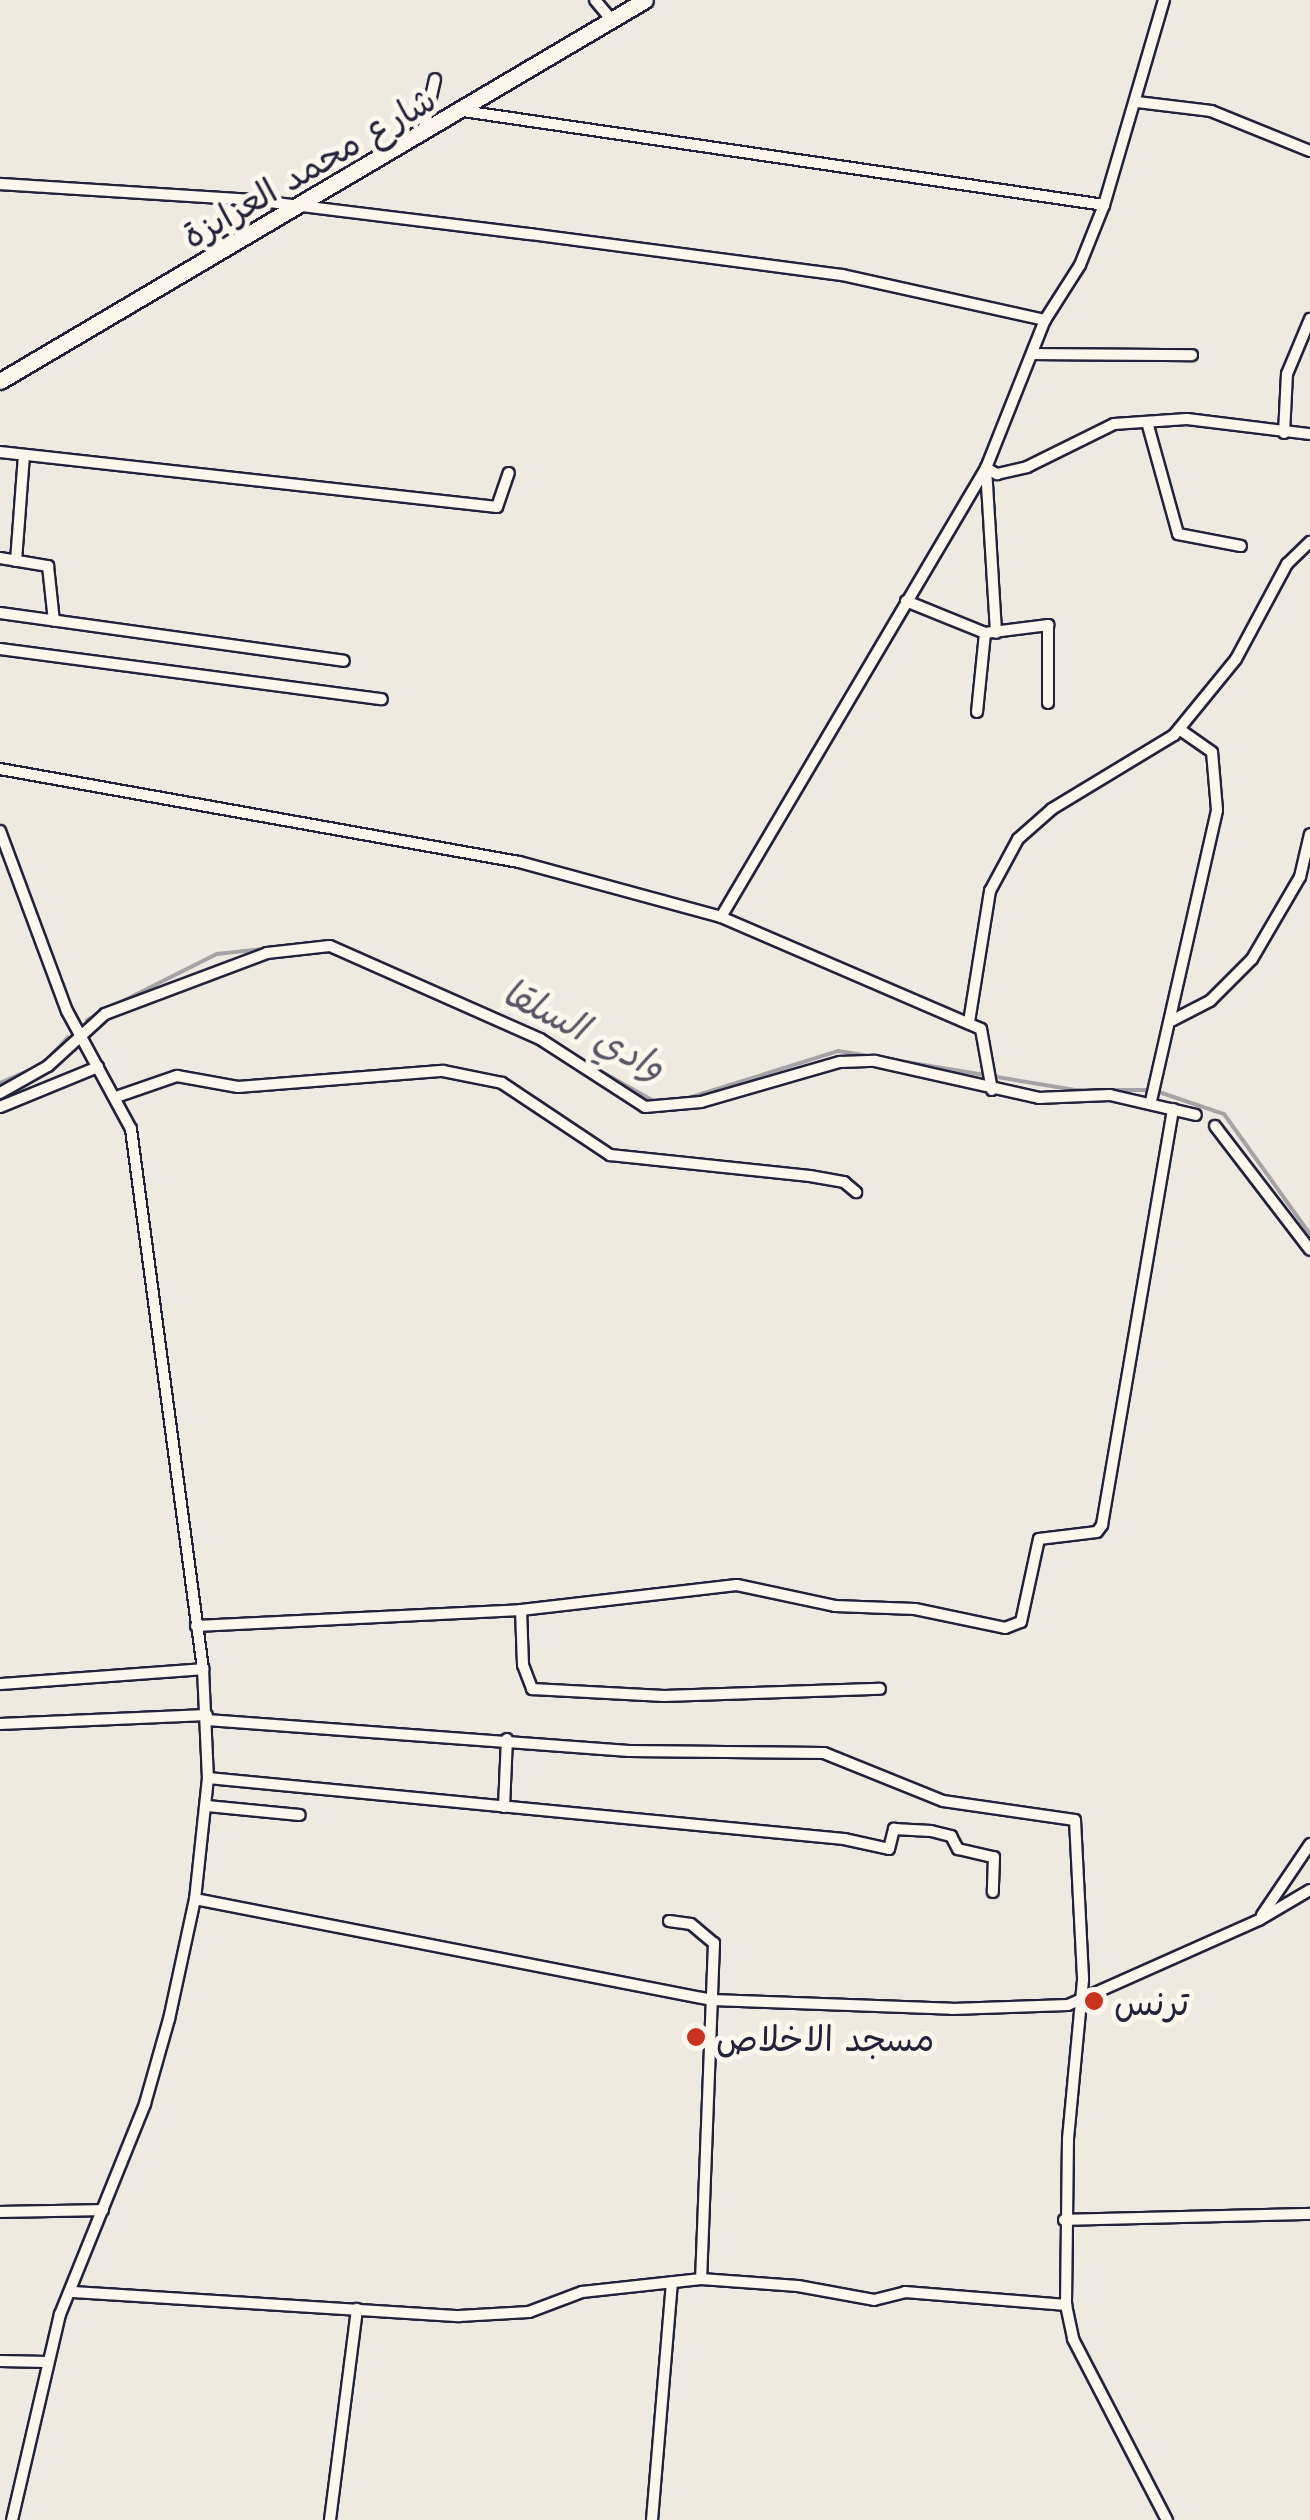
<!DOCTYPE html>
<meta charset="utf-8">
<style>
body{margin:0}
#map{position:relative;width:1310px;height:2520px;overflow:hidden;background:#eeeae2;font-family:"Playpen Sans","Playpen Sans Arabic",sans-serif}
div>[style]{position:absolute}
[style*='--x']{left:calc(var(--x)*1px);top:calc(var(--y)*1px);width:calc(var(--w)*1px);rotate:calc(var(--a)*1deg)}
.stream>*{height:4px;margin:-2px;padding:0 2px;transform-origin:2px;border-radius:2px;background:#a6a3a7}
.roads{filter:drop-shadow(2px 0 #22223b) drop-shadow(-2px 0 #22223b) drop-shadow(0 2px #22223b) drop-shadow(0 -2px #22223b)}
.minor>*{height:10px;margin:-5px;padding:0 5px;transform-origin:5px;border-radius:5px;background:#fbf7ec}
.secondary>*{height:15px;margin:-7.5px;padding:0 7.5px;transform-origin:7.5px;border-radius:7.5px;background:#fbf7ec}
.dots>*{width:28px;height:28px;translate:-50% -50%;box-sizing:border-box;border:5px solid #fbf7ec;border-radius:50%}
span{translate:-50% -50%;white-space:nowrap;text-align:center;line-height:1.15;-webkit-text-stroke:10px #fbf7ec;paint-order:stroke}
.street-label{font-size:35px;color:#22223b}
.poi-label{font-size:35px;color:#22223b}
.left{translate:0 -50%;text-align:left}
.water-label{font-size:38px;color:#575666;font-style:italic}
</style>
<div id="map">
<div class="stream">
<div style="--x:371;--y:959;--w:185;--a:23.9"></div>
<div style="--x:113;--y:1006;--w:116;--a:-26.6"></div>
<div style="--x:217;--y:954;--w:114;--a:-6.1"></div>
<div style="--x:87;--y:1020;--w:15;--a:-28"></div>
<div style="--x:888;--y:1059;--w:191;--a:9.4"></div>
<div style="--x:1076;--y:1090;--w:77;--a:0"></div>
<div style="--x:1153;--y:1090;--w:75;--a:18.7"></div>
<div style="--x:1224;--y:1114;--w:148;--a:54.4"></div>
<div style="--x:44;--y:1063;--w:35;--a:-47"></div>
<div style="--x:586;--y:1063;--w:76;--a:29.3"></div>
<div style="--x:652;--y:1100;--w:15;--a:4"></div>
<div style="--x:0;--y:1083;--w:34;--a:-23"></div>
<div style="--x:682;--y:1100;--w:164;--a:-17.4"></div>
<div style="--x:838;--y:1051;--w:36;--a:9"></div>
</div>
<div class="roads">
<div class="minor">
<div style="--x:595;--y:0;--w:25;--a:50"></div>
<div style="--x:1137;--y:102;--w:75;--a:6.9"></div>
<div style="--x:1211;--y:111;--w:107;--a:22"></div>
<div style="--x:463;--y:111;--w:648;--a:8.34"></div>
<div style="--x:423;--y:132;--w:54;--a:-77.2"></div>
<div style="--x:0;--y:184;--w:253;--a:3.6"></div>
<div style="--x:252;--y:200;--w:280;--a:7"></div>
<div style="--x:530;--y:234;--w:315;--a:7.5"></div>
<div style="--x:842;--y:275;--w:208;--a:12.5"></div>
<div style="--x:1033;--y:354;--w:159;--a:0.4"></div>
<div style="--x:1147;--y:422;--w:116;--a:74.5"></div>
<div style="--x:1178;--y:534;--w:64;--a:10.8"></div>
<div style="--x:1284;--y:433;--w:59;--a:-87.1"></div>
<div style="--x:1287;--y:374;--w:60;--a:-67.3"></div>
<div style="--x:0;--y:452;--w:500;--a:6.31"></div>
<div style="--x:497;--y:507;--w:36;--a:-71"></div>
<div style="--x:986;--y:468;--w:13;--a:29"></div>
<div style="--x:997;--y:474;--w:31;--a:-13"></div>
<div style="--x:1027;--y:467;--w:97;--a:-26.3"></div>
<div style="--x:1114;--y:424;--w:73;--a:-3.9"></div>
<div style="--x:1187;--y:419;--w:124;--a:7"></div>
<div style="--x:986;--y:468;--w:165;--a:86.5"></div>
<div style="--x:0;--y:558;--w:49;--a:9.5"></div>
<div style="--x:48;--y:566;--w:55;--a:83.8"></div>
<div style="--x:16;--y:561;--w:106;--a:-85.7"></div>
<div style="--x:906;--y:601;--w:85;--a:22.1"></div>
<div style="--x:985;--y:633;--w:64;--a:-7.2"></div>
<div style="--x:1048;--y:625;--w:78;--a:90"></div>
<div style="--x:0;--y:613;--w:347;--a:7.9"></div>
<div style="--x:0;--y:649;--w:385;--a:7.5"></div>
<div style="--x:977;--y:712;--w:79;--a:-84.2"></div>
<div style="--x:0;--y:769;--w:527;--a:10.16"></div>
<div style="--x:519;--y:862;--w:209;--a:15.2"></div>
<div style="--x:721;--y:917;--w:283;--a:23.3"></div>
<div style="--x:981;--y:1029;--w:62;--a:79.8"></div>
<div style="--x:0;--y:831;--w:192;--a:69.6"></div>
<div style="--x:67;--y:1011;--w:134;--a:61.5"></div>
<div style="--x:131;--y:1129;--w:545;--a:82.41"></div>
<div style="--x:203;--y:1669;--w:109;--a:87.4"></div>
<div style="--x:208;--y:1778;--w:122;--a:96.1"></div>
<div style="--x:195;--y:1899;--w:123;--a:102.2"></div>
<div style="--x:169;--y:2019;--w:88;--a:105.8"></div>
<div style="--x:145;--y:2104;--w:227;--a:112"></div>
<div style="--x:60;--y:2314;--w:212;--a:103.1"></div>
<div style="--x:721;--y:917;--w:521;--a:-59.45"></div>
<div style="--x:986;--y:468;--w:159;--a:-68.3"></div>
<div style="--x:1045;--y:320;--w:65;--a:-57.5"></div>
<div style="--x:1080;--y:265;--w:65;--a:-68.2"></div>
<div style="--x:1104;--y:205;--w:214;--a:-73.7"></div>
<div style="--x:1173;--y:1020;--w:42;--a:-27.2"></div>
<div style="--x:1210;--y:1001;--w:59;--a:-45"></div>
<div style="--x:1252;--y:959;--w:95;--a:-59.7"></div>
<div style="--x:1300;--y:877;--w:44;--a:-76.9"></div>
<div style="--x:969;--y:1022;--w:133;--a:-80.9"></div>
<div style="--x:990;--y:891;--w:59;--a:-61.7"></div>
<div style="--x:1018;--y:839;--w:45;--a:-41.4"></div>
<div style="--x:1052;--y:809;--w:143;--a:-31.2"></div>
<div style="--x:1174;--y:735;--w:98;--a:-50.8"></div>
<div style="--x:1236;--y:659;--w:108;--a:-61.8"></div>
<div style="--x:1287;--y:564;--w:32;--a:-44"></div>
<div style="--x:0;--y:1093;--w:55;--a:-29.4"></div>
<div style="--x:48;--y:1066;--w:77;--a:-42.4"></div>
<div style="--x:105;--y:1014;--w:173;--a:-20.6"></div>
<div style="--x:267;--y:953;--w:63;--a:-6.3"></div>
<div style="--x:330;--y:946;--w:230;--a:23.9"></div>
<div style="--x:540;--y:1039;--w:125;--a:32.9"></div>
<div style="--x:645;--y:1107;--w:56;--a:-5.1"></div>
<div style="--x:701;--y:1102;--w:145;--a:-16.1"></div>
<div style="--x:840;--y:1062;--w:35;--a:-2"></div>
<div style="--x:875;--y:1061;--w:168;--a:12.7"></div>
<div style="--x:1039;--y:1098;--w:71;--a:-2.4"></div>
<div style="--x:1110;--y:1095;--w:88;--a:13.1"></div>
<div style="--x:116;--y:1097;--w:65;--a:-19"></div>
<div style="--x:177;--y:1076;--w:62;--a:10.2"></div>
<div style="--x:238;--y:1087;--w:206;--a:-4.5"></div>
<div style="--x:443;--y:1071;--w:60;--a:11.5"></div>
<div style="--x:502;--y:1083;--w:130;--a:33.7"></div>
<div style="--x:610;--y:1155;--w:201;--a:6"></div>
<div style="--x:810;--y:1176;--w:35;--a:10"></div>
<div style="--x:844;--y:1182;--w:16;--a:40"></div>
<div style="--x:1151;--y:1101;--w:298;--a:-77.2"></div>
<div style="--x:1217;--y:810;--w:58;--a:-94.9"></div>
<div style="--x:1212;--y:752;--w:40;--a:-145.1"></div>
<div style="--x:0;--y:1107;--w:106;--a:-22.2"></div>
<div style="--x:1215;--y:1126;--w:156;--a:52.5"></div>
<div style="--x:521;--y:1610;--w:55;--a:87.9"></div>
<div style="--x:523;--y:1665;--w:26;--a:69"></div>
<div style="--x:532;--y:1689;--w:132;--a:3"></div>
<div style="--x:664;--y:1696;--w:216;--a:-1.9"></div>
<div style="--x:196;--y:1626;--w:325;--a:-2.8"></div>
<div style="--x:521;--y:1610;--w:217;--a:-6.6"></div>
<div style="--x:737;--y:1585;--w:100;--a:12.1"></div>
<div style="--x:835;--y:1606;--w:80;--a:2.1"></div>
<div style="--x:915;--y:1609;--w:92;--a:11.9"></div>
<div style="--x:1005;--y:1628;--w:17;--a:-21"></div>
<div style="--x:1021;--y:1622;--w:85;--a:-77.8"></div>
<div style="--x:1039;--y:1539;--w:58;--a:-6.9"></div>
<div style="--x:1097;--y:1532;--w:9;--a:-54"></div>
<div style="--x:1102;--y:1525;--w:422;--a:-80.3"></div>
<div style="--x:0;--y:1684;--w:204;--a:-4.2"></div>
<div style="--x:207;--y:1720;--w:423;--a:4.2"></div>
<div style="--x:629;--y:1751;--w:195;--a:0.6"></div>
<div style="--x:824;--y:1753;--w:128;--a:22"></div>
<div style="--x:943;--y:1801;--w:133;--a:8.2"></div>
<div style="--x:1075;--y:1820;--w:160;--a:87.1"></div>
<div style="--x:1083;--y:1980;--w:160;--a:95.4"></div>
<div style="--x:1068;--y:2139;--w:166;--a:90.7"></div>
<div style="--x:1066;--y:2305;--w:35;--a:78"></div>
<div style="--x:1073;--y:2339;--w:204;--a:62.6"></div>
<div style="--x:0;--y:1724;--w:207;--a:-2.5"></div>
<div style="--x:208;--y:1778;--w:639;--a:5.48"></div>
<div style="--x:844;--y:1839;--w:46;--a:12.5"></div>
<div style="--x:889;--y:1849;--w:21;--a:-76"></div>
<div style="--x:894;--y:1829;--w:37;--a:3"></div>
<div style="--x:931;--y:1831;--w:21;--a:14"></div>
<div style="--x:951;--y:1836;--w:15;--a:62"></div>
<div style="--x:958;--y:1849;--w:37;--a:13"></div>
<div style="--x:994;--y:1857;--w:35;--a:92"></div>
<div style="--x:207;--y:1806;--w:93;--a:5.5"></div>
<div style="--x:504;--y:1807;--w:68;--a:-87.5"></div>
<div style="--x:195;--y:1899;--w:527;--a:11.05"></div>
<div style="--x:712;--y:2000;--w:240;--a:2.1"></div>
<div style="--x:952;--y:2009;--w:116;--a:-2"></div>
<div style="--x:1068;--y:2005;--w:209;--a:-24"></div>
<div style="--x:1259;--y:1920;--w:59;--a:-30.5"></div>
<div style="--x:1262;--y:1915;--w:86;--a:-55.9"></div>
<div style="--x:669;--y:1921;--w:22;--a:8"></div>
<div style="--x:691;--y:1924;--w:30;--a:40"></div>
<div style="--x:714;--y:1943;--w:336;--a:92.2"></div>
<div style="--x:0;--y:2212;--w:103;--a:-1.1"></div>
<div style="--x:1064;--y:2220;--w:246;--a:-1.4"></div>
<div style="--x:73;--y:2292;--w:387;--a:3.6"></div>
<div style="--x:459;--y:2316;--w:70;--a:-3.3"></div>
<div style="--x:529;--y:2312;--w:57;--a:-20.7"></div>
<div style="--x:582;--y:2292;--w:120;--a:-6.2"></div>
<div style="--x:701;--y:2279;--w:97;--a:4.1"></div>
<div style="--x:798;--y:2286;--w:77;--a:10.4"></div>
<div style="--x:874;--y:2300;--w:32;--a:-14"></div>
<div style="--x:905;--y:2292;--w:162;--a:4.6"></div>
<div style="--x:0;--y:2361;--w:48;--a:1.2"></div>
<div style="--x:330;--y:2520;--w:213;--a:-82.7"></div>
<div style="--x:652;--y:2520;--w:238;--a:-85.2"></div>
</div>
<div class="secondary">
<div style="--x:0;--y:381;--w:749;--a:-30.57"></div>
</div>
</div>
<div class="dots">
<div style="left:1094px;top:2001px;background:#c8321e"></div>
<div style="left:696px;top:2037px;background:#c8321e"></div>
</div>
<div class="street-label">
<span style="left:308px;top:166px;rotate:-30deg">شارع محمد العزايزة</span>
</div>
<div class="poi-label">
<span class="left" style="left:1114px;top:2001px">ترنس</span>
<span class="left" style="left:716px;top:2037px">مسجد الاخلاص</span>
</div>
<div class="water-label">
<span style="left:585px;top:1027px;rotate:27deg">وادي السلقا</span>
</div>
</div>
